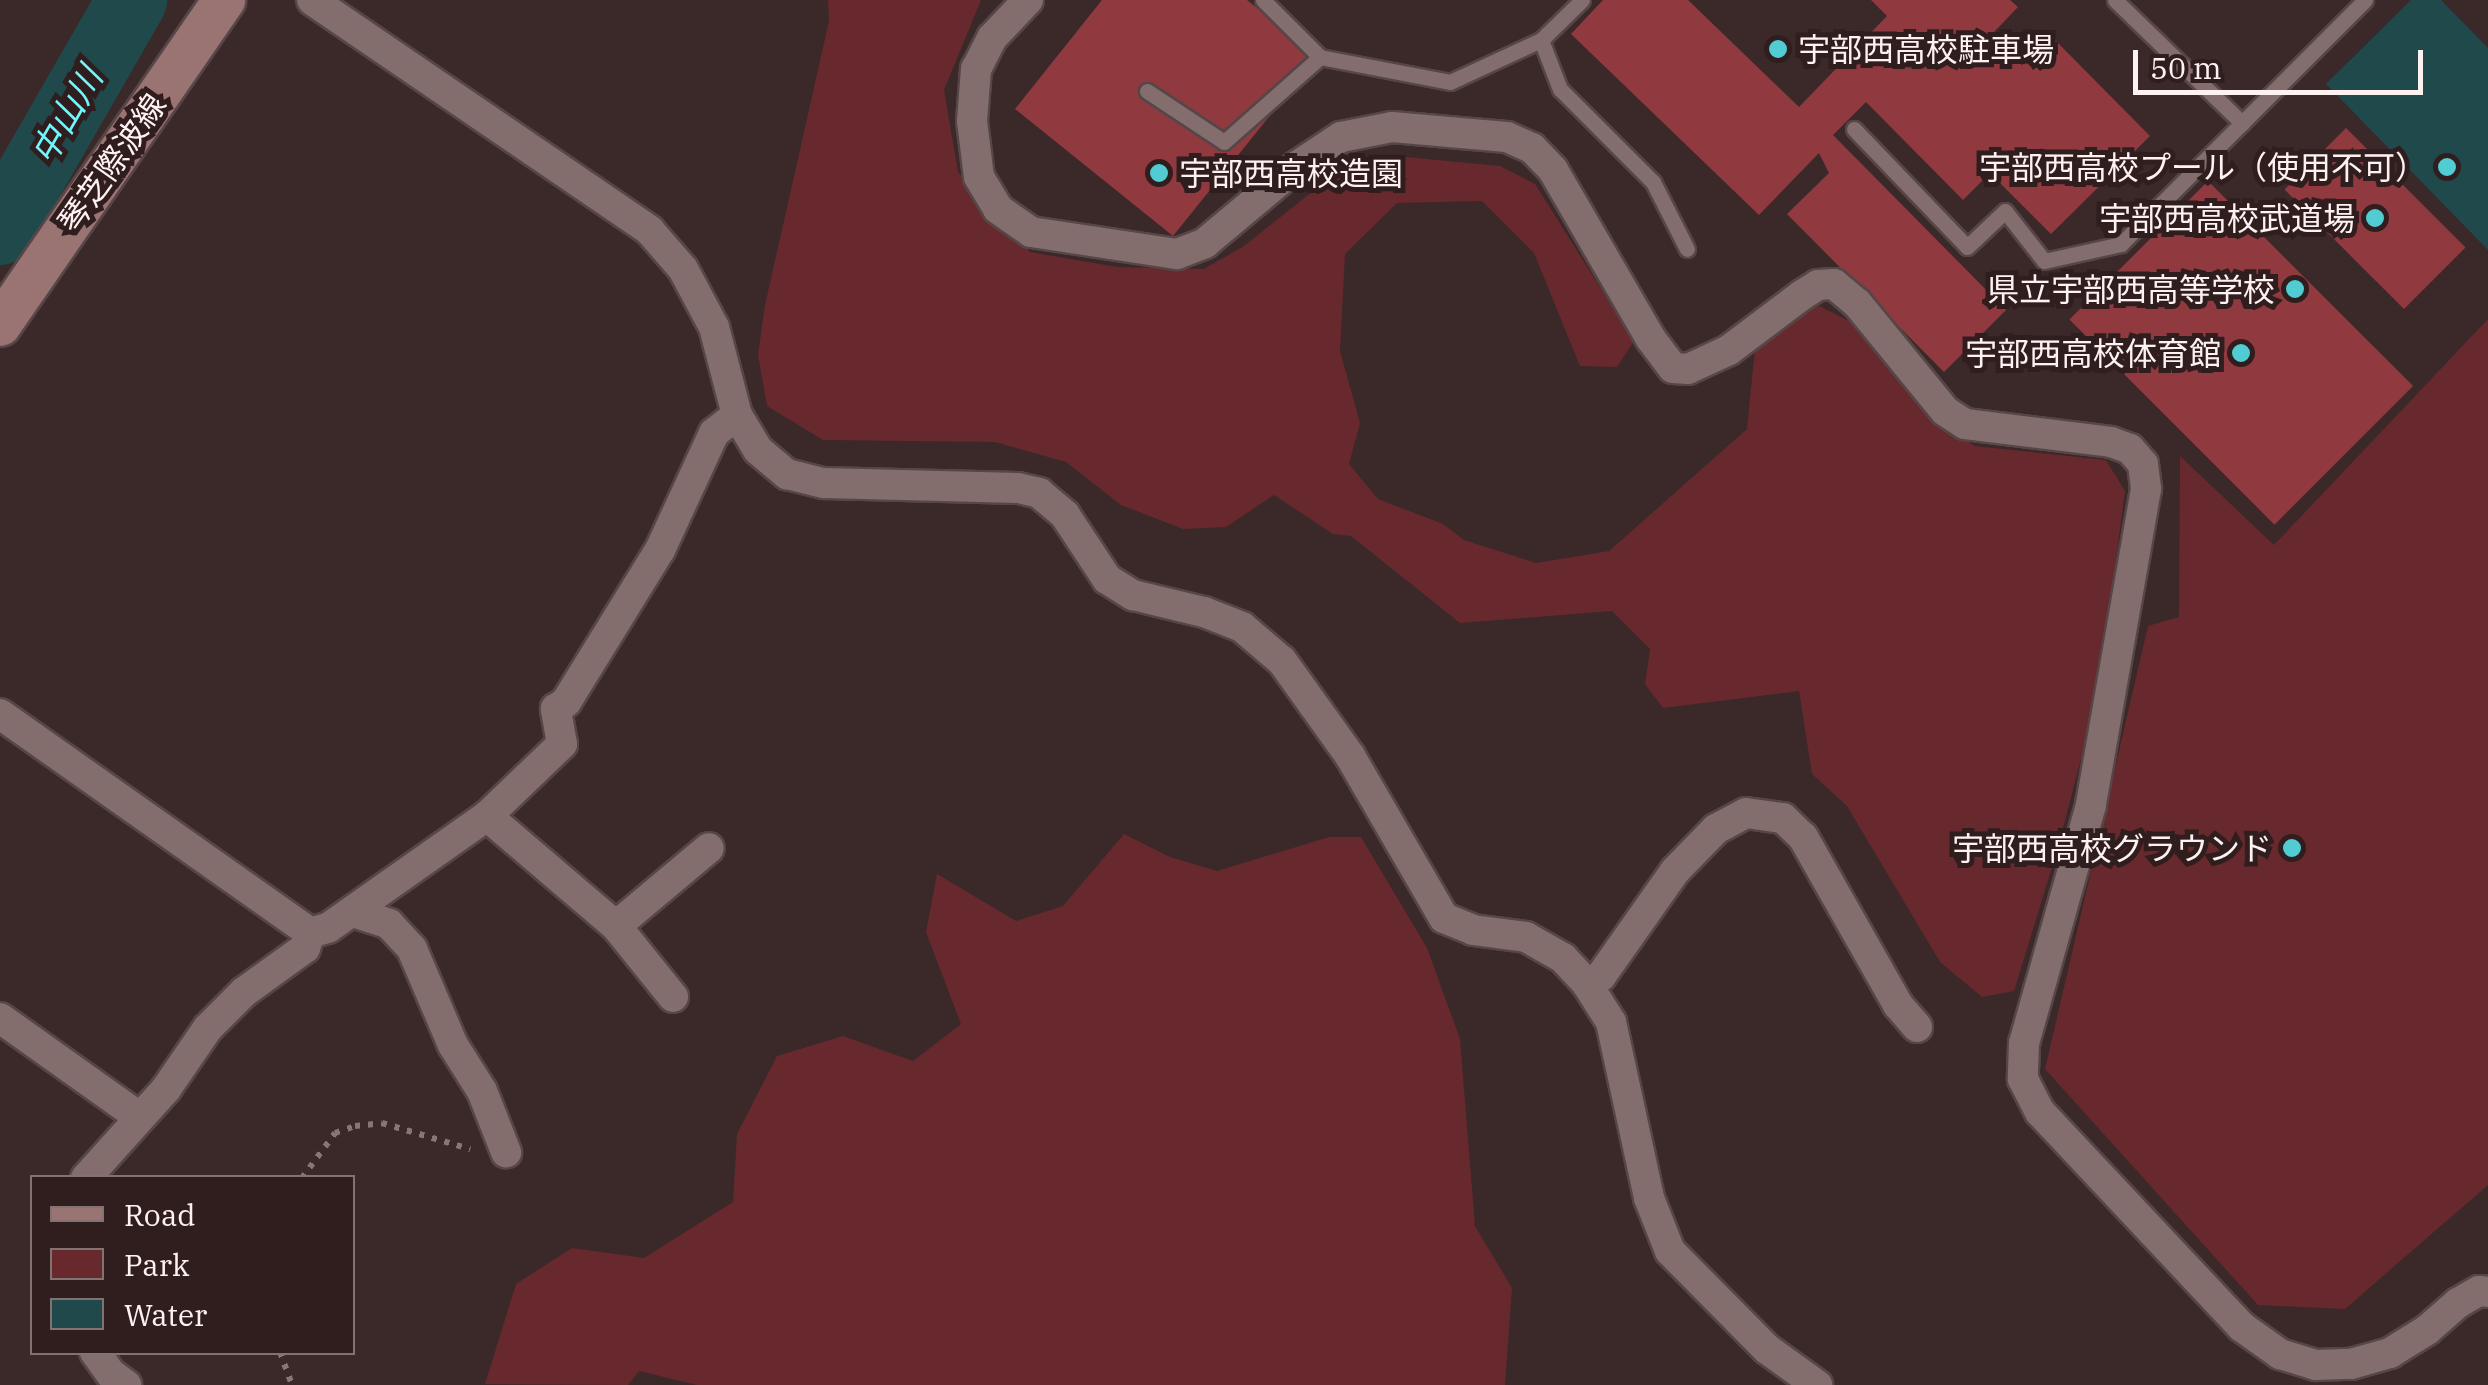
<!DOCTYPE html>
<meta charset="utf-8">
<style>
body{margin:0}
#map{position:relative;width:2488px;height:1385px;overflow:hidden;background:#3b2828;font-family:"IBM Plex Serif","Noto Sans JP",serif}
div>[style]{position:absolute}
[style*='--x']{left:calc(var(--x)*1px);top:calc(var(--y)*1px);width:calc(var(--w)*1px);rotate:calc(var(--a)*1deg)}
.green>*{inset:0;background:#67292d}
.water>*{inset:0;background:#20494b}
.river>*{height:70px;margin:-35px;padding:0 35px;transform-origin:35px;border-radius:35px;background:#20494b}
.building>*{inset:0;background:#903a40;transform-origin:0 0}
.path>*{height:6px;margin-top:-3px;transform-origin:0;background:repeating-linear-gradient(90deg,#877676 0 5px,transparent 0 13px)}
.roads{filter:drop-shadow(2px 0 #564647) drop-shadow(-2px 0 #564647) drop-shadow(0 2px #564647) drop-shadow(0 -2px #564647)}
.service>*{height:15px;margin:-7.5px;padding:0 7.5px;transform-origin:7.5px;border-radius:7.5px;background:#836d6d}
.minor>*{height:30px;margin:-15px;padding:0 15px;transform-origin:15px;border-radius:15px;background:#836d6d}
.secondary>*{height:42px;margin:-21px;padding:0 21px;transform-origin:21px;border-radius:21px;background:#9a7373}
.dots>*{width:28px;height:28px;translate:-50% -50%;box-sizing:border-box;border:5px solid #301e1e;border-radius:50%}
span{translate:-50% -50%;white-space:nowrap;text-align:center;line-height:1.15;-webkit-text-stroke:10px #301e1e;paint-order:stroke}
.poi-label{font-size:32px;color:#fef1f1}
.left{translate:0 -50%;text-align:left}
.right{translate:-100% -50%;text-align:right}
.street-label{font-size:32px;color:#fef1f1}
.water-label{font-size:35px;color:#71f6fc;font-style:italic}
.legend{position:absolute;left:30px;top:1175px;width:325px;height:180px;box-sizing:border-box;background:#301e1e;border:2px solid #827272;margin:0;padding:12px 18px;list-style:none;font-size:30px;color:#fef1f1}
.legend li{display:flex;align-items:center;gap:20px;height:50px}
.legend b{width:50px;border:2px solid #827272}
.scale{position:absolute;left:2133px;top:50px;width:290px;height:45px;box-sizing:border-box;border:5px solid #fef1f1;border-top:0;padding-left:12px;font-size:30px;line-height:35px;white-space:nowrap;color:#fef1f1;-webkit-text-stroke:8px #301e1e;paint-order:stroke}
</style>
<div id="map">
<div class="green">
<div style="clip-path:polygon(828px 0,981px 0,944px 90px,958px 172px,1030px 252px,1117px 267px,1204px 269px,1244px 246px,1327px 180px,1385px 155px,1500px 166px,1535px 184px,1634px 341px,1617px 367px,1580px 366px,1534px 253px,1482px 201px,1397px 203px,1345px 254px,1340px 351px,1360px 423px,1349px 464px,1378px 499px,1443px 524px,1464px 540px,1536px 563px,1609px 551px,1747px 429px,1755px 348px,1817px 305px,1855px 324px,1934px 413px,1974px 446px,2106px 460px,2125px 491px,2099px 690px,2057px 851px,2014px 991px,1982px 997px,1940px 962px,1847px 806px,1812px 774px,1799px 691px,1663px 708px,1645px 684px,1650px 649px,1612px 611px,1460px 623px,1351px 536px,1333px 534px,1274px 495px,1226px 527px,1183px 529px,1121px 505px,1066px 462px,995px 442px,823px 440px,767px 406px,758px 355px,765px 305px,829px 21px)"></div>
<div style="clip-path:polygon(2488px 319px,2488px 1185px,2345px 1309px,2258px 1305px,2045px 1069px,2148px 626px,2179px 617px,2180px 456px,2274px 545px)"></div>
<div style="clip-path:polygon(1124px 834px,1170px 857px,1217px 871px,1329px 837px,1361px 837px,1427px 948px,1460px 1039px,1475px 1226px,1512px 1288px,1505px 1385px,697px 1385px,639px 1371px,628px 1385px,485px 1384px,516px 1284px,572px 1248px,644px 1258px,733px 1202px,737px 1134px,777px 1056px,843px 1036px,913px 1061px,961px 1024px,926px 932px,937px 874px,1016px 921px,1063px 906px)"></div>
</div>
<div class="water">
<div style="clip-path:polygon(2411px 0,2441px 0,2488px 48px,2488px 250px,2326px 84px)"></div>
</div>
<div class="river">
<div style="--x:0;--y:230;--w:265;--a:-60.1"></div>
</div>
<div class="building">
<div style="clip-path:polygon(1102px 0,1247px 0,1317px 57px,1173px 236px,1015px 109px)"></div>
<div style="clip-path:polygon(1603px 0,1688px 0,1799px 107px,1887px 16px,1871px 0,2010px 0,2018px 7px,1994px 32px,2027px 64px,2053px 38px,2150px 136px,2051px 234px,1990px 173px,1963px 200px,1866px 102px,1833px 135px,2006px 310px,1944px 372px,1787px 214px,1829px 173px,1819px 153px,1759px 215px,1571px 34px)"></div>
<div style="left:2346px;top:128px;width:169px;height:87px;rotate:45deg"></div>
<div style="left:2208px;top:181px;width:290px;height:196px;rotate:45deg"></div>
</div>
<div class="path">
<div style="--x:302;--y:1178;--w:56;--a:-53.7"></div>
<div style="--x:335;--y:1133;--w:21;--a:-19"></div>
<div style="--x:355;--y:1126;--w:27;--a:-6"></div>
<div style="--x:382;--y:1123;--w:92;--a:16.5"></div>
<div style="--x:280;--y:1352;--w:35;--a:70"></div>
</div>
<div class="roads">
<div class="service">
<div style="--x:1263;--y:0;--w:81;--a:45"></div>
<div style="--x:1320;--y:57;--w:132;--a:10.9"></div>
<div style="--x:1450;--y:82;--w:100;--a:-24.8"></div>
<div style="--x:1582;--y:0;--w:57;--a:135.7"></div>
<div style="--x:1541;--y:40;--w:53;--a:68.8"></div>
<div style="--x:1560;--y:89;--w:132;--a:45"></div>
<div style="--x:1653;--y:182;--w:75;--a:63.1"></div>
<div style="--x:2115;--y:0;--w:177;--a:44.1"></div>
<div style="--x:1147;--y:91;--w:92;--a:33.5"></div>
<div style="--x:1224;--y:142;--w:128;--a:-41.5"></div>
<div style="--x:1854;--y:129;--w:163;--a:46.2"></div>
<div style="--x:1967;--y:247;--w:52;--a:-43.5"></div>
<div style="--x:2005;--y:211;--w:63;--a:52"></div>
<div style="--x:2044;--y:261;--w:79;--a:-12.4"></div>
<div style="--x:2121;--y:244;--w:345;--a:-45"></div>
</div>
<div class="minor">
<div style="--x:312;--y:0;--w:409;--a:34.3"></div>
<div style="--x:650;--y:231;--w:50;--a:49"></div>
<div style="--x:683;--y:269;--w:66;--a:61.9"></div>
<div style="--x:714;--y:327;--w:91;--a:75.4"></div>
<div style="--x:737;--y:415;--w:41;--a:59"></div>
<div style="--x:758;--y:450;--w:38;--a:40"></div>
<div style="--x:787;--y:474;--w:38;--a:14"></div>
<div style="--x:824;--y:483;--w:194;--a:1.5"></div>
<div style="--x:1018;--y:488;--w:22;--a:13"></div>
<div style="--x:1039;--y:493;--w:34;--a:40"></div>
<div style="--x:1065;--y:515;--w:77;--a:56.7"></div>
<div style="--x:1107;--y:579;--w:31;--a:32"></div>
<div style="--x:1133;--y:595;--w:73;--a:13.5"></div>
<div style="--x:1204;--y:612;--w:41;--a:21.5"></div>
<div style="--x:1242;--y:627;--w:52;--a:40.4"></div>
<div style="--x:1282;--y:661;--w:117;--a:54.4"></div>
<div style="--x:1350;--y:756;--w:187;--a:59.9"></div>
<div style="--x:1444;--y:918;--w:31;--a:22"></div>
<div style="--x:1473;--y:930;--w:53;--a:7.5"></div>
<div style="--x:1526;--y:937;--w:43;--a:29.6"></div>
<div style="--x:1563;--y:958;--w:35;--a:47"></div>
<div style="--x:1587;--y:984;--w:45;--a:57.7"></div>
<div style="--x:1611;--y:1022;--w:180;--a:77.8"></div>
<div style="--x:1649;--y:1198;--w:57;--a:68.4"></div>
<div style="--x:1670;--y:1251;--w:138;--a:45.3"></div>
<div style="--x:1767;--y:1349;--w:62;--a:35.8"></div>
<div style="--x:1028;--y:0;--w:52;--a:133.5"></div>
<div style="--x:992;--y:38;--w:35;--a:117"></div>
<div style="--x:976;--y:69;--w:52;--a:94.4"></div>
<div style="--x:972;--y:121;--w:56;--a:82.9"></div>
<div style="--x:979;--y:177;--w:37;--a:59"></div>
<div style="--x:998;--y:209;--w:40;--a:34.9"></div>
<div style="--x:1031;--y:232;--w:148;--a:8.6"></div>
<div style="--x:1177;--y:254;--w:30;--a:-21"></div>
<div style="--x:1205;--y:243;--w:120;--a:-39.9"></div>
<div style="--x:1297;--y:166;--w:53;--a:-33.4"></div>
<div style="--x:1341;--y:137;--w:52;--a:-11.1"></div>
<div style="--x:1392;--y:127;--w:115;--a:5"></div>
<div style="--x:1507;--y:137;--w:27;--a:24"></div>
<div style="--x:1532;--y:148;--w:30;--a:46"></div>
<div style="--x:1553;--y:170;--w:195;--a:59.9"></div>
<div style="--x:1651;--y:339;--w:36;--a:53"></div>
<div style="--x:1673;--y:368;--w:15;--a:4"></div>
<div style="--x:1688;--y:369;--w:45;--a:-24.9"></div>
<div style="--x:1729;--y:350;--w:91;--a:-37"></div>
<div style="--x:1802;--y:295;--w:19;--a:-32"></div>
<div style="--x:1818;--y:285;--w:16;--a:-4"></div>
<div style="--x:1834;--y:284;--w:30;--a:40"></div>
<div style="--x:1857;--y:303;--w:139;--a:50.8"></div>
<div style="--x:1945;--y:411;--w:24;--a:33"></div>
<div style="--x:1965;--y:424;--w:147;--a:7"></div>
<div style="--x:2111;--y:442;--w:20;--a:20"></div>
<div style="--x:2130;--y:449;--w:20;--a:49"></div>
<div style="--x:2143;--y:464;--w:25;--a:83"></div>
<div style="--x:2146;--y:489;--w:321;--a:99.9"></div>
<div style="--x:2091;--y:805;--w:247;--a:105.7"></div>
<div style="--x:2024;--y:1043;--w:36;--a:92"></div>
<div style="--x:2023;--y:1079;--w:37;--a:63"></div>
<div style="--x:2040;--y:1112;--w:295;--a:46.8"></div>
<div style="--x:2242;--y:1327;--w:47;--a:35.4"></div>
<div style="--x:2280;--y:1354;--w:38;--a:17"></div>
<div style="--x:2316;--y:1365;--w:35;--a:-2"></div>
<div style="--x:2351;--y:1364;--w:41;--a:-15.8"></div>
<div style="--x:2390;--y:1353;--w:44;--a:-31.9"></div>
<div style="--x:2427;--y:1330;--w:41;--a:-41.1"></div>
<div style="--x:2458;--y:1303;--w:24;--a:-30"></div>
<div style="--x:2479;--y:1291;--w:9;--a:6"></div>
<div style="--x:0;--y:714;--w:380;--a:35.2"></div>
<div style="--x:310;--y:933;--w:19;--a:-16"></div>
<div style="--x:328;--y:928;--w:194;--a:-35.2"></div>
<div style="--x:487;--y:816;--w:104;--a:-43.8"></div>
<div style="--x:562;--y:744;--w:36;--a:-100"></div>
<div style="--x:556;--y:709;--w:12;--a:-35"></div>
<div style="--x:566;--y:702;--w:179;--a:-58.3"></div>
<div style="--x:660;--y:550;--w:129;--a:-65.2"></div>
<div style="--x:714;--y:433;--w:29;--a:-38"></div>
<div style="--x:487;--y:816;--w:170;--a:40.5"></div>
<div style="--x:616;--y:926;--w:91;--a:51.2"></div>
<div style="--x:353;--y:912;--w:38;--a:18"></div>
<div style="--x:389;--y:924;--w:34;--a:47"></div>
<div style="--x:412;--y:949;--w:104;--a:66.9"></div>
<div style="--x:453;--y:1045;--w:54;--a:57.8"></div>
<div style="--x:482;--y:1091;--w:66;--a:68.5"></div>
<div style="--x:616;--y:926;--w:121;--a:-40"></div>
<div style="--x:1587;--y:984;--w:16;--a:-30"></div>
<div style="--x:1601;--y:976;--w:128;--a:-54.8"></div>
<div style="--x:1675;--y:871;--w:59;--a:-45.7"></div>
<div style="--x:1716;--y:829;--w:34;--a:-28"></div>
<div style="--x:1746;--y:813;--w:37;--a:8"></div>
<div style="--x:1783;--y:818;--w:28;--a:44"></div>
<div style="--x:1803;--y:837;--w:193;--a:60.5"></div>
<div style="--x:1898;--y:1005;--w:29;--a:49"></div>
<div style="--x:0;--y:1018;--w:169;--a:35.4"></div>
<div style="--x:86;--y:1178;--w:120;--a:-48"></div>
<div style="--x:166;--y:1089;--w:74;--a:-55.5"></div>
<div style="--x:208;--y:1028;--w:51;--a:-45"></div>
<div style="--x:244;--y:992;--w:75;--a:-35.8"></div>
<div style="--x:305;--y:948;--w:16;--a:-72"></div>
<div style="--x:95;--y:1352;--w:27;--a:54"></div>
<div style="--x:111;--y:1374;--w:19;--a:36"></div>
</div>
<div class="secondary">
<div style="--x:0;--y:325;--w:395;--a:-55.4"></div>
</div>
</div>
<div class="dots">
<div style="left:1778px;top:49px;background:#51ccd2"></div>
<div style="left:2447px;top:167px;background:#51ccd2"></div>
<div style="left:1159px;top:173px;background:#51ccd2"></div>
<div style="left:2375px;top:218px;background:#51ccd2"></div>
<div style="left:2295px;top:289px;background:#51ccd2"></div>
<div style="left:2241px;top:353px;background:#51ccd2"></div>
<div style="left:2292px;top:848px;background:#51ccd2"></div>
</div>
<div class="poi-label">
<span class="left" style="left:1798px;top:49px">宇部西高校駐車場</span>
<span class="right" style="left:2427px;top:167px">宇部西高校プール（使用不可）</span>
<span class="left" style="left:1179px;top:173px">宇部西高校造園</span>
<span class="right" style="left:2355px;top:218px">宇部西高校武道場</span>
<span class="right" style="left:2275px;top:289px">県立宇部西高等学校</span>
<span class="right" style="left:2221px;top:353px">宇部西高校体育館</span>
<span class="right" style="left:2272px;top:848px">宇部西高校グラウンド</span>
</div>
<div class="street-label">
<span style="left:112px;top:163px;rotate:-55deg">琴芝際波線</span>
</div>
<div class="water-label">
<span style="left:66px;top:115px;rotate:-60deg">中山川</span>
</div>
<ul class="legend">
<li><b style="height:12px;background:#9a7373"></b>Road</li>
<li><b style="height:28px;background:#67292d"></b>Park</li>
<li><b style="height:28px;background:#20494b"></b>Water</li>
</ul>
<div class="scale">50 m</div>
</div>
